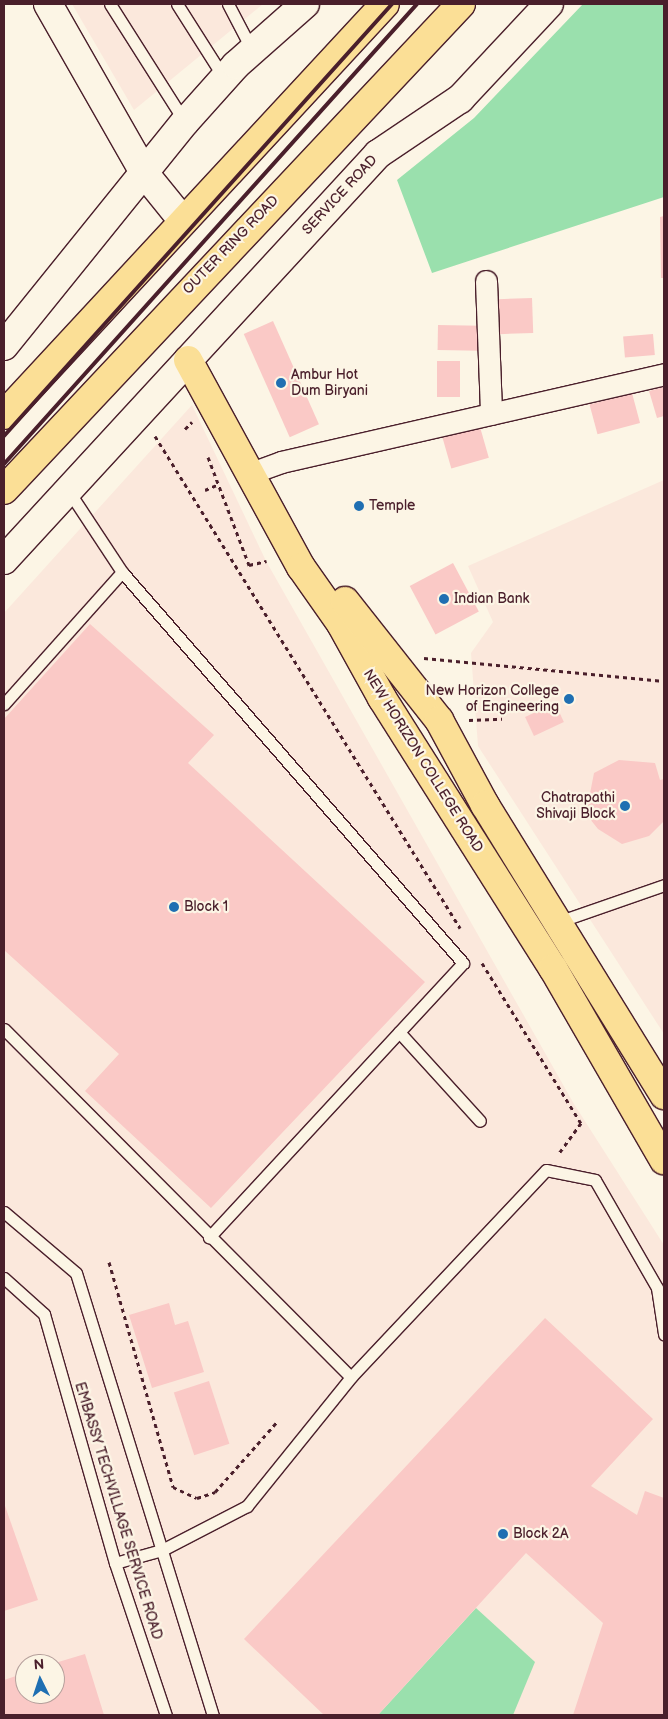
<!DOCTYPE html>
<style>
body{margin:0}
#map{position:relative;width:668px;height:1719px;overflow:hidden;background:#fcf5e5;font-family:"Balsamiq Sans",sans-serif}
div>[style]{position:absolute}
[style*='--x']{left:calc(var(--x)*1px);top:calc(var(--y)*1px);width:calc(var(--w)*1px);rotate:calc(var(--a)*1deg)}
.built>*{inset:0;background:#fbe8dc}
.green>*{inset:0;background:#9ae0ad}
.building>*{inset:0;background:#fac9c6;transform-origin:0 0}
.path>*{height:3px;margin-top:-1.5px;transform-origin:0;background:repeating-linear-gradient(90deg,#4a1f2b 0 4px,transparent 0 8px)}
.roads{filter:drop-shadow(1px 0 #4a1f2b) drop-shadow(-1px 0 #4a1f2b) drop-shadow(0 1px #4a1f2b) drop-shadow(0 -1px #4a1f2b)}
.lane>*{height:11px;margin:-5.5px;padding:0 5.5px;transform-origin:5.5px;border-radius:5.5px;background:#fcf5e5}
.street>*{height:21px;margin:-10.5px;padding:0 10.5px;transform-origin:10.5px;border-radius:10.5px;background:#fcf5e5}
.secondary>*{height:28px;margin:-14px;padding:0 14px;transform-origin:14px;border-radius:14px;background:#fcf5e5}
.primary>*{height:28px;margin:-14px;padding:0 14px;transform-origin:14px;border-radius:14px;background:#fbdf96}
.highway>*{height:28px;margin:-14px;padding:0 14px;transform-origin:14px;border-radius:14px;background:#fbdf96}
.rail>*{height:4px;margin:-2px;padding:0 2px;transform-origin:2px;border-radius:2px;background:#4a1f2b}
.dots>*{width:14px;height:14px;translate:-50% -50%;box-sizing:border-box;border:2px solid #fcf5e5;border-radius:50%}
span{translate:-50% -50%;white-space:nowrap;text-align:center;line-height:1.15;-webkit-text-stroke:4.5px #fcf5e5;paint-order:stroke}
.street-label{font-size:14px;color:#4a1f2b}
.poi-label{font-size:14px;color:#4a1f2b}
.left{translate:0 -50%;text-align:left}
.right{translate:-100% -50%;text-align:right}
.frame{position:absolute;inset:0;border:5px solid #4a1f2b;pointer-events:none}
.north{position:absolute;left:15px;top:1654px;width:50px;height:50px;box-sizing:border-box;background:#fcf5e5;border:1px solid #b59f9b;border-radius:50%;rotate:356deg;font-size:14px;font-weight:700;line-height:20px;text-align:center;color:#4a1f2b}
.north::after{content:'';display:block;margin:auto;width:18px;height:22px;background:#1f6fb2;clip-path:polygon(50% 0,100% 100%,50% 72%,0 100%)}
</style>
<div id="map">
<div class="built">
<div style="clip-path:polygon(72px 4px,263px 4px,134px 110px)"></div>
<div style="clip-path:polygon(evenodd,192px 405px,266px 561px,574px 1104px,664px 1245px,664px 1715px,4px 1715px,4px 613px,192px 405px,25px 1664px,55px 1664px,55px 1694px,25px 1694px,25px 1664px)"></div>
<div style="clip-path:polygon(664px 480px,664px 1034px,478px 746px,471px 653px,493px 622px,468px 566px)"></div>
</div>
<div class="green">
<div style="clip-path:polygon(583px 4px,664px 4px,664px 197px,432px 273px,397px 180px,474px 118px)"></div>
<div style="clip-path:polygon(476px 1608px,535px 1662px,513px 1715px,378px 1715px)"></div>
</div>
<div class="building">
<div style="clip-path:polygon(664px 216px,664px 278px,661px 278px,660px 217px)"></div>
<div style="left:532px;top:298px;width:35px;height:34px;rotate:88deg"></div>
<div style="left:273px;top:321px;width:113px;height:32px;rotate:66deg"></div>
<div style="left:438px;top:325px;width:42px;height:25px;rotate:1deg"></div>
<div style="left:653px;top:334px;width:21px;height:30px;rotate:85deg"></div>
<div style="left:437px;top:361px;width:23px;height:36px"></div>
<div style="clip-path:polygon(664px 387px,664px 416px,657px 418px,649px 391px)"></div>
<div style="left:632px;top:393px;width:31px;height:44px;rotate:75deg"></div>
<div style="left:480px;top:427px;width:32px;height:39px;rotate:74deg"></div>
<div style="left:453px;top:563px;width:55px;height:49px;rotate:62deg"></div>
<div style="clip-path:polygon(90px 624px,214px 735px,188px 763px,425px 982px,211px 1208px,85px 1091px,119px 1054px,4px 950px,4px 719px)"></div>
<div style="left:555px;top:703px;width:21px;height:33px;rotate:65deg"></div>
<div style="clip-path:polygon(619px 760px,655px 763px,660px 780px,664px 779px,664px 821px,649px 836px,622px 844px,598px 829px,586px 814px,594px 773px)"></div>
<div style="clip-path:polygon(169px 1303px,175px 1325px,188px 1321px,204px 1372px,152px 1388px,129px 1315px)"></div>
<div style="clip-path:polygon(545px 1318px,653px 1419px,591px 1486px,637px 1515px,645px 1491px,664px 1498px,664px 1715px,573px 1715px,603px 1623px,526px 1553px,378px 1715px,324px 1715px,244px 1639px)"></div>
<div style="left:209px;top:1381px;width:66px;height:37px;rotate:72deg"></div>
<div style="clip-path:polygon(4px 1503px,38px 1600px,4px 1611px)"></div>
<div style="clip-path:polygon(85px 1654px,104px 1715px,4px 1715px,4px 1680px,25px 1673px,25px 1694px,55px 1694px,55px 1663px)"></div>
</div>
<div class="path">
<div style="--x:185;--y:429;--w:10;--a:-45"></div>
<div style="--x:155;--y:436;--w:579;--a:58.2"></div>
<div style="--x:208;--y:457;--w:116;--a:69.2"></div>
<div style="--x:249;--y:565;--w:18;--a:-13"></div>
<div style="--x:205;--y:490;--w:13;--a:-23"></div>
<div style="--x:424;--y:658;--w:241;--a:5.5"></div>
<div style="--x:469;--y:720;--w:33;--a:-2"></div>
<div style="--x:482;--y:963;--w:188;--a:58.3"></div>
<div style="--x:581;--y:1123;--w:37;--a:126"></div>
<div style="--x:109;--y:1262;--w:234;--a:74.1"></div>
<div style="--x:173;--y:1487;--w:26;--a:25"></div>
<div style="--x:197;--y:1498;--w:19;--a:-18"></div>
<div style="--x:215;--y:1492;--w:94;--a:-48.5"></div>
</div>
<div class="roads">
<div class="lane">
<div style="--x:110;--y:4;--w:140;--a:57.6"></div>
<div style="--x:177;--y:4;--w:88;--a:57.6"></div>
<div style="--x:228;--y:4;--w:52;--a:62.4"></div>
<div style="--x:68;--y:490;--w:98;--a:56.6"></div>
<div style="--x:122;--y:572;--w:519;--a:48.91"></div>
<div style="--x:463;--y:963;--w:374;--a:132.8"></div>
<div style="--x:4;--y:704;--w:177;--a:-48.2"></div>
<div style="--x:558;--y:922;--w:112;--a:-19.2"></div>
<div style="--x:4;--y:1029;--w:491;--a:45.1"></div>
<div style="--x:399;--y:1032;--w:120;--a:47.7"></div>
<div style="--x:4;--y:1212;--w:94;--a:40.3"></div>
<div style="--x:76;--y:1273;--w:463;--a:72.8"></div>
<div style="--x:4;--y:1278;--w:54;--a:42"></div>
<div style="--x:44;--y:1314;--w:259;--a:74.1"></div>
<div style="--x:115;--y:1563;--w:160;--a:71.5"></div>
<div style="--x:115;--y:1563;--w:49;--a:-15.5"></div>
<div style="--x:162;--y:1550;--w:96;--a:-27.4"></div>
<div style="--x:247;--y:1506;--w:166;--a:-51.1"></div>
<div style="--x:351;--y:1377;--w:284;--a:-46.7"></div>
<div style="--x:546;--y:1170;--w:50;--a:11.5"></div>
<div style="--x:595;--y:1180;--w:125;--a:60.1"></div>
<div style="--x:657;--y:1288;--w:47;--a:81.3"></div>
</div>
<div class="street">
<div style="--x:486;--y:281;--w:133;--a:87.8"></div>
<div style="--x:251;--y:473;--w:32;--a:-20"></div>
<div style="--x:281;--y:462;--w:393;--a:-12.9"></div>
</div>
<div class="secondary">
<div style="--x:48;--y:4;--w:196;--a:60.3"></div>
<div style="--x:145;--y:174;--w:60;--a:51"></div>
<div style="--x:4;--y:346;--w:288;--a:-51.1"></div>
<div style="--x:185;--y:122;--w:76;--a:-48.2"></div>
<div style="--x:236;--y:65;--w:92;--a:-41.5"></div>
<div style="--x:4;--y:560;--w:552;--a:-47.35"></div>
<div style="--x:378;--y:154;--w:99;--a:-33.9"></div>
<div style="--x:460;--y:99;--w:130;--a:-46.9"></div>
</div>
<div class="primary">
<div style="--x:188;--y:360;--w:236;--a:61.4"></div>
<div style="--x:301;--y:567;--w:70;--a:54.9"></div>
<div style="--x:341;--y:624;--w:85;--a:61"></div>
<div style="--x:382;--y:698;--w:320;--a:57.7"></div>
<div style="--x:553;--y:968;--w:222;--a:60"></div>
<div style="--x:345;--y:601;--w:152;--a:51.7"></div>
<div style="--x:439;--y:720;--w:97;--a:61.6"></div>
<div style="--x:485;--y:805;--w:341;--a:58.3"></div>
</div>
<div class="highway">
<div style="--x:4;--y:415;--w:560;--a:-47.17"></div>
<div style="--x:4;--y:490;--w:667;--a:-46.76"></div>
</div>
</div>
<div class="rail">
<div style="--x:4;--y:436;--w:581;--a:-48.07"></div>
<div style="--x:4;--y:464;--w:618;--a:-48.08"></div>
</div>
<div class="dots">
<div style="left:281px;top:383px;background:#1f6fb2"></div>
<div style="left:359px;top:506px;background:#1f6fb2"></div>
<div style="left:444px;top:599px;background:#1f6fb2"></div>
<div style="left:569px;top:699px;background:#1f6fb2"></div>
<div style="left:625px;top:806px;background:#1f6fb2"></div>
<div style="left:174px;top:907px;background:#1f6fb2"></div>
<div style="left:503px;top:1534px;background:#1f6fb2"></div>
</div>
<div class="street-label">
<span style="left:340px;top:195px;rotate:-47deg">SERVICE ROAD</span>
<span style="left:231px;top:245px;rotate:-46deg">OUTER RING ROAD</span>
<span style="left:423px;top:761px;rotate:58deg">NEW HORIZON COLLEGE ROAD</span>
<span style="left:118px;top:1511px;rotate:73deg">EMBASSY TECHVILLAGE SERVICE ROAD</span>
</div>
<div class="poi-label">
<span class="left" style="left:291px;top:383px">Ambur Hot<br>Dum Biryani</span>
<span class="left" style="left:369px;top:506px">Temple</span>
<span class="left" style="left:454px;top:599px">Indian Bank</span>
<span class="right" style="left:559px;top:699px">New Horizon College<br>of Engineering</span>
<span class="right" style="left:615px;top:806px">Chatrapathi<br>Shivaji Block</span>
<span class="left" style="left:184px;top:907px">Block 1</span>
<span class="left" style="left:513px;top:1534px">Block 2A</span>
</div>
<div class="frame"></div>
<div class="north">N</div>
</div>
